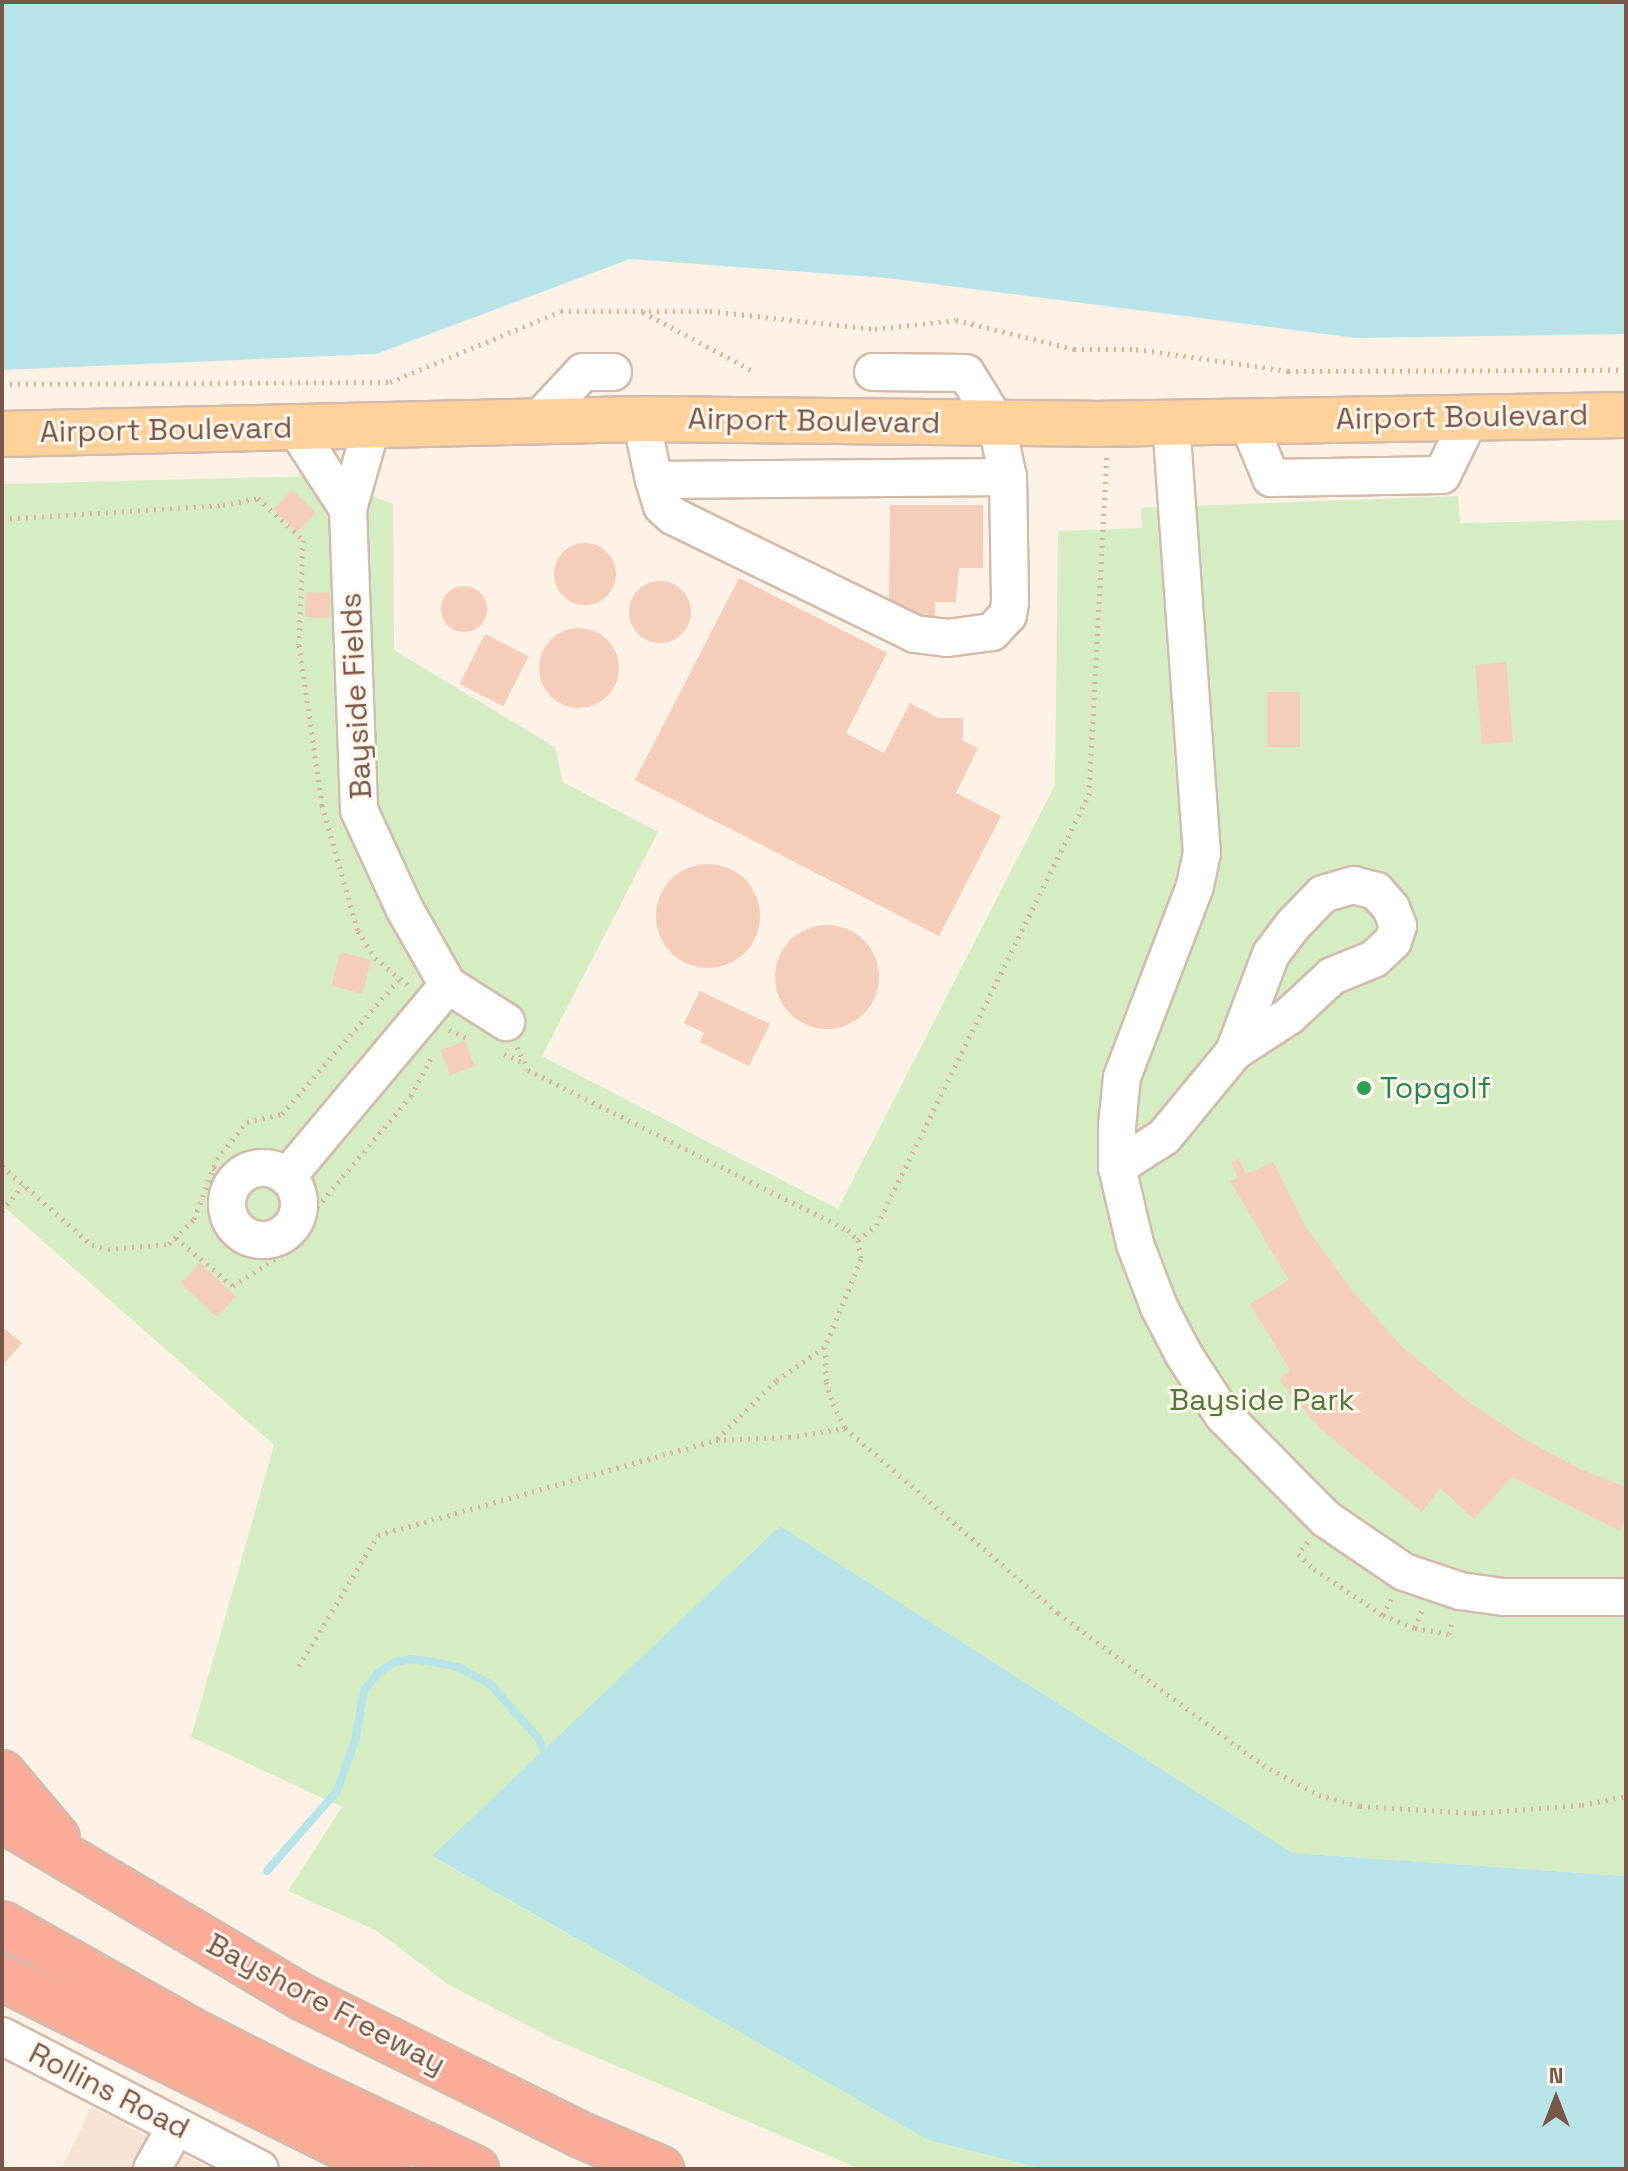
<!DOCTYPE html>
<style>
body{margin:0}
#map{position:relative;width:1628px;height:2171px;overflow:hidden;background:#fdf2e5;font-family:"Space Grotesk",sans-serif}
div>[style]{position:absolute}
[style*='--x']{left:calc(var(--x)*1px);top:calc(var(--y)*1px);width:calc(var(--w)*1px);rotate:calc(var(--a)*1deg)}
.residential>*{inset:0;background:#f5e3d3}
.green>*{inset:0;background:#d6ecc2}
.water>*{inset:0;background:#b8e4e8}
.stream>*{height:8px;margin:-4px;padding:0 4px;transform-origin:4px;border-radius:4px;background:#b8e4e8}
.building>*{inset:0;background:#f4cebb;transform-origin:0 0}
.round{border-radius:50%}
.path>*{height:5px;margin-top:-2.5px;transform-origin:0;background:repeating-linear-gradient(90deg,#d9b19e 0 2px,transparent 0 8px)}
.roads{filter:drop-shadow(2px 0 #d2bbad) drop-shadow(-2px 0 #d2bbad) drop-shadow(0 2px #d2bbad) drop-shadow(0 -2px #d2bbad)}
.minor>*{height:36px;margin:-18px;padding:0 18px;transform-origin:18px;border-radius:18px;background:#fff}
.minor>.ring{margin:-18px;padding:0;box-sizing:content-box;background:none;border:36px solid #fff;border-radius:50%}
.major>*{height:44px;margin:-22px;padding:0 22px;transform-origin:22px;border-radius:22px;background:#ffd29b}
.highway>*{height:44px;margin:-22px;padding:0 22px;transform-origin:22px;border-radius:22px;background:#faac99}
.dots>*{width:22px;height:22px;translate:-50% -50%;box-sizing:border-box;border:4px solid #fff6ec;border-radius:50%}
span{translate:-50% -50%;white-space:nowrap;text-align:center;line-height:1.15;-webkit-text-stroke:6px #fff6ec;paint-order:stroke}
.street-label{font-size:30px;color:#785649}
.leisure-label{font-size:30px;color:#27864d}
.left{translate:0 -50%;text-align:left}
.park-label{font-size:30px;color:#52783d}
.frame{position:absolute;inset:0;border:4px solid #785649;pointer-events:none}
.north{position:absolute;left:1516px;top:2059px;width:80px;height:80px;-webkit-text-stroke:6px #fff6ec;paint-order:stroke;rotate:0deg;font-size:22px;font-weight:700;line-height:32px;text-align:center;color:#785649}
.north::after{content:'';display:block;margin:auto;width:28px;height:36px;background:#785649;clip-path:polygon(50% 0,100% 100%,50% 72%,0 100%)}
</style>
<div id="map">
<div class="residential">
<div style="clip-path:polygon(91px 2107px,211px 2169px,62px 2169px)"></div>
</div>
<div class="green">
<div style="clip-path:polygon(320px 476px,393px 504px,394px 650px,555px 747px,563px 782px,658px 832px,542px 1056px,838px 1209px,1055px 785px,1058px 531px,1142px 528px,1141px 508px,1458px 496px,1460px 523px,1626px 520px,1626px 1876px,1293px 1853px,780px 1526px,433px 1857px,928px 2140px,1044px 2169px,860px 2169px,560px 2042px,449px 1985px,375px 1930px,288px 1891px,342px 1807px,191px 1737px,274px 1445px,2px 1205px,2px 484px)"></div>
</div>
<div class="water">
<div style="clip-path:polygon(2px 2px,1626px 2px,1626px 334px,1356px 338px,886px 278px,630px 259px,376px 354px,2px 370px)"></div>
<div style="clip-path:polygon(780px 1526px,1293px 1853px,1626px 1876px,1626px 2169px,1044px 2169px,928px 2140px,432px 1856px)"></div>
</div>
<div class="stream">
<div style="--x:267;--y:1871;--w:106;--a:-48.8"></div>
<div style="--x:337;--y:1791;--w:53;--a:-70.2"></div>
<div style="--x:355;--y:1741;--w:51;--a:-79.8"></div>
<div style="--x:364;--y:1691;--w:23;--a:-52"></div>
<div style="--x:378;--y:1673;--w:20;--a:-33"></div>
<div style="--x:395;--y:1662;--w:15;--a:-11"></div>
<div style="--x:410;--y:1659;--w:25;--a:7"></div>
<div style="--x:435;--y:1662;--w:26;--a:13"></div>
<div style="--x:460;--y:1668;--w:34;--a:28"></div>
<div style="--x:490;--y:1684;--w:74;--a:48.3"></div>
<div style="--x:539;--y:1739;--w:21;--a:67"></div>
</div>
<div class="building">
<div style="left:292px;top:490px;width:33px;height:27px;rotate:44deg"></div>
<div style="clip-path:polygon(890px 505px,983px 505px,983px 568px,959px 568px,956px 602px,935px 602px,935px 616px,905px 616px,905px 609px,889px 609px)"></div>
<div class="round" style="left:554px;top:543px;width:62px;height:62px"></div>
<div style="clip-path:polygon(739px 578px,887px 653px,846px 733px,884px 753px,910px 703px,938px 718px,963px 718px,963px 741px,978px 748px,956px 793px,1001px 816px,939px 936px,635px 780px)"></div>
<div class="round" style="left:629px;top:581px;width:62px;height:62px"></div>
<div class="round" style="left:441px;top:586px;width:46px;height:46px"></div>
<div style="left:306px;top:592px;width:24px;height:25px;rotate:2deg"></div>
<div class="round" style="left:539px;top:628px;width:80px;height:80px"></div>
<div style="left:485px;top:634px;width:49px;height:56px;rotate:27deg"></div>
<div style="left:1506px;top:662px;width:80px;height:31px;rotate:85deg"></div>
<div style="left:1300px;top:692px;width:55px;height:33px;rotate:90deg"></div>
<div class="round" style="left:656px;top:864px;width:104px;height:104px"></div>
<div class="round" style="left:775px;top:925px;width:104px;height:104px"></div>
<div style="left:340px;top:952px;width:32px;height:35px;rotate:14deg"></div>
<div style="clip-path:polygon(700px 991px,770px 1024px,749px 1066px,700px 1042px,704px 1033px,684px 1023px)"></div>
<div style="left:465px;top:1041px;width:27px;height:26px;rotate:70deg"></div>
<div style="clip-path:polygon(1239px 1159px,1246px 1174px,1273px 1162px,1305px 1226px,1351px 1289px,1402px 1347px,1466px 1400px,1524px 1439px,1582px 1470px,1626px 1487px,1626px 1525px,1623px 1524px,1620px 1531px,1512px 1477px,1474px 1519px,1440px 1488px,1422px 1512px,1321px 1429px,1279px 1380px,1290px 1370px,1250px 1304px,1289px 1280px,1230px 1181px,1238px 1178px,1231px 1162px)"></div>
<div style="left:200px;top:1263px;width:49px;height:28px;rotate:43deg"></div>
<div style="clip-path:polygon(2px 1327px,22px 1343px,2px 1366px)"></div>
</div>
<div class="path">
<div style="--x:643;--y:312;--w:127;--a:28.2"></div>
<div style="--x:2;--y:384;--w:388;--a:-0.3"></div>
<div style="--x:390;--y:382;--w:185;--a:-22.5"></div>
<div style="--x:561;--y:311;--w:149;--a:0"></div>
<div style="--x:710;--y:311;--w:166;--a:6.2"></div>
<div style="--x:875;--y:329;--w:81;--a:-6.3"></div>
<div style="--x:956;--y:320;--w:122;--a:13.8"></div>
<div style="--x:1074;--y:349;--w:62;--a:0"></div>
<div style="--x:1136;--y:349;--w:154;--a:8.2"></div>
<div style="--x:1288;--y:371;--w:338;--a:-0.2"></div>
<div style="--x:2;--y:519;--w:221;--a:-3.6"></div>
<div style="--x:223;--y:505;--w:36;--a:-11"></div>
<div style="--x:258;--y:498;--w:62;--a:43"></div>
<div style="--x:303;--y:540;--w:105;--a:92.2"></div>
<div style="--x:299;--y:645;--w:162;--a:81.8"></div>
<div style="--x:322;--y:805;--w:131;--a:74.1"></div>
<div style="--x:358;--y:931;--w:32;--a:58"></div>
<div style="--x:375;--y:958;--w:43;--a:39.3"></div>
<div style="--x:449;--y:1030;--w:22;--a:24"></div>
<div style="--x:517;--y:1047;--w:25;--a:64"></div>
<div style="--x:528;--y:1070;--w:358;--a:26.6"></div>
<div style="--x:848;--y:1230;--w:14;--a:45"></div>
<div style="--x:858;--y:1240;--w:19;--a:81"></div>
<div style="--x:861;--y:1259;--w:95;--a:112.2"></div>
<div style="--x:825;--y:1347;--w:35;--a:88"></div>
<div style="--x:826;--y:1382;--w:23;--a:72"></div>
<div style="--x:833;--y:1404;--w:27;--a:63"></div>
<div style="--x:845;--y:1428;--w:282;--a:41"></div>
<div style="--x:1058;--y:1613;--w:255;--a:36.6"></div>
<div style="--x:1263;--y:1765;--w:64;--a:28.2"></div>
<div style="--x:1319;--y:1795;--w:42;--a:15"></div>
<div style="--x:1360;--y:1806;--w:115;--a:3.5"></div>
<div style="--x:1475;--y:1813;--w:107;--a:-4.3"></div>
<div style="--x:1582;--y:1805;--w:45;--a:-11.6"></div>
<div style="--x:504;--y:1054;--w:22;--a:24"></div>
<div style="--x:2;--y:1166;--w:120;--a:41.3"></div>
<div style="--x:92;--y:1245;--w:16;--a:14"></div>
<div style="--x:108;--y:1249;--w:61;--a:-4.7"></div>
<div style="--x:169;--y:1244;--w:35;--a:-45"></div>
<div style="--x:194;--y:1219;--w:64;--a:-69"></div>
<div style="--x:217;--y:1159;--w:48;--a:-51"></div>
<div style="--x:247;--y:1122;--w:36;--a:-13"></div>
<div style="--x:282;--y:1114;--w:177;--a:-49.1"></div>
<div style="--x:213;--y:1168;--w:26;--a:39"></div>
<div style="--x:2;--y:1211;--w:33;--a:-51"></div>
<div style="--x:176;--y:1238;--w:75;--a:40.1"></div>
<div style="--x:233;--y:1286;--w:70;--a:-32.8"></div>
<div style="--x:292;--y:1248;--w:25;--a:-48"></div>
<div style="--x:309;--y:1229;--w:23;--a:-70"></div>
<div style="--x:317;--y:1207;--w:145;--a:-49.7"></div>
<div style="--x:411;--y:1096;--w:45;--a:-62.3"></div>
<div style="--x:858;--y:1240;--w:24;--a:-38"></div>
<div style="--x:877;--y:1225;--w:479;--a:-63.8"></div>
<div style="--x:1089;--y:795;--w:338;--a:-87"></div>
<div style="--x:824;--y:1347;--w:59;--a:144.7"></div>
<div style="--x:776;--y:1381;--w:84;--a:135.5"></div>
<div style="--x:716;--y:1440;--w:73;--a:-2.4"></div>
<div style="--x:789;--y:1437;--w:57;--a:-9.1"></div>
<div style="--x:1308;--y:1542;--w:16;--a:130"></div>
<div style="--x:1298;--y:1554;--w:22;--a:43"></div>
<div style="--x:1314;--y:1569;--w:83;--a:33.7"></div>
<div style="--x:1383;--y:1615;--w:35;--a:22"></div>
<div style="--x:1415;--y:1628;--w:35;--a:10"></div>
<div style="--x:1449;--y:1634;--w:16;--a:-76"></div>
<div style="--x:1383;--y:1615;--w:19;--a:-62"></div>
<div style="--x:1415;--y:1628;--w:19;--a:-69"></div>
<div style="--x:299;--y:1666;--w:153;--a:-58.9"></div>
<div style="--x:378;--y:1535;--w:351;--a:-15.7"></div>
</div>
<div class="roads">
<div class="minor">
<div style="--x:641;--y:419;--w:62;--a:78"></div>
<div style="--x:654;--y:480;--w:354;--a:-0.5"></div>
<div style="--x:1247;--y:420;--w:63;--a:67.5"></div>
<div style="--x:1271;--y:478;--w:171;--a:-1"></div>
<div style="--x:1442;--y:475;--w:64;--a:-63.8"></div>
<div style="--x:537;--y:421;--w:67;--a:-46.8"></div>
<div style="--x:583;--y:372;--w:30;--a:0"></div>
<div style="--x:1171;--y:422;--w:432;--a:85.9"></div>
<div style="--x:1202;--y:853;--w:34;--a:102"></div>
<div style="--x:1195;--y:886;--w:204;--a:110.9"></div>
<div style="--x:1122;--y:1077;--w:49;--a:95.8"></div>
<div style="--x:1117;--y:1126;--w:41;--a:90"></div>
<div style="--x:1117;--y:1167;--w:79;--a:76.8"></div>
<div style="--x:1135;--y:1244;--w:67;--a:69.1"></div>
<div style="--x:1159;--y:1307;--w:54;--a:62.5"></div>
<div style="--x:1184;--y:1355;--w:72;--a:57"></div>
<div style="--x:1223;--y:1415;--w:146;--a:45.3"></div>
<div style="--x:1326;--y:1519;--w:94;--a:34.2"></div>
<div style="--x:1404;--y:1572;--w:59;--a:18.7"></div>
<div style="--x:1460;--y:1591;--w:44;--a:7.8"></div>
<div style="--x:1504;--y:1597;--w:122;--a:0"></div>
<div style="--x:372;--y:425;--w:87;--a:105.9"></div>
<div style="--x:348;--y:509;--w:301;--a:87.9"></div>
<div style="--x:359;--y:810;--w:108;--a:65.3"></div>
<div style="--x:404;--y:908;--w:89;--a:60.3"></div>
<div style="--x:448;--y:985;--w:69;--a:32.5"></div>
<div style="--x:295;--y:427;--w:98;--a:57.1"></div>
<div style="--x:654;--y:480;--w:27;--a:73"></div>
<div style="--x:662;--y:506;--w:15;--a:42"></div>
<div style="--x:673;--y:516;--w:269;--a:26"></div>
<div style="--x:915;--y:634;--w:32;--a:7"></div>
<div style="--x:947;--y:638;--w:45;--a:-7.6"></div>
<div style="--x:992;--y:632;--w:23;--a:-47"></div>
<div style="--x:1008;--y:615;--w:13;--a:-81"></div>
<div style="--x:1010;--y:602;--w:125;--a:-90.9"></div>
<div style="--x:1008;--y:477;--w:56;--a:-102.3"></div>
<div style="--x:996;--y:422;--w:57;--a:-121.5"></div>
<div style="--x:966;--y:373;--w:93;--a:-179.4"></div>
<div style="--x:1117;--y:1167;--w:56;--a:-32.6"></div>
<div style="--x:1164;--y:1137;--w:110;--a:-50.5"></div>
<div style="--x:1234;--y:1052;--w:66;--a:-33.2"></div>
<div style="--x:1289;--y:1016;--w:59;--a:-42.9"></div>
<div style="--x:1332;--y:976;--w:45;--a:-22"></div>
<div style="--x:1374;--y:959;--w:26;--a:-43"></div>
<div style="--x:1393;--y:941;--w:16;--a:-72"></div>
<div style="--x:1398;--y:926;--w:19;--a:-111"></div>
<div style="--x:1391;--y:908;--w:23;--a:-131"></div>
<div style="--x:1376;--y:891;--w:23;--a:-165"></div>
<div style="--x:1354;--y:885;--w:32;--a:164"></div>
<div style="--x:1323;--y:894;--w:43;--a:134.1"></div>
<div style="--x:1293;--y:925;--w:36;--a:127"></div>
<div style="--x:1271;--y:954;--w:105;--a:110.7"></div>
<div class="ring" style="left:227px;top:1168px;width:36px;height:36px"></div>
<div style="--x:287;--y:1177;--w:251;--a:-50"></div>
<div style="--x:2;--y:2036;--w:290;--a:27.3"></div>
<div style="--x:152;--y:2169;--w:49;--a:-60.8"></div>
</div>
<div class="major">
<div style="--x:2;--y:434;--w:639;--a:-1.34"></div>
<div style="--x:641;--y:419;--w:451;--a:0.6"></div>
<div style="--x:1092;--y:424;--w:534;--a:-0.97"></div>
</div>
<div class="highway">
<div style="--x:2;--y:1773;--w:85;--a:49.8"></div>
<div style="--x:2;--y:1819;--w:349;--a:30.7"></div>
<div style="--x:302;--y:1997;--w:311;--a:26.3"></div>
<div style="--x:581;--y:2135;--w:87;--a:23"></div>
<div style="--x:2;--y:1924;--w:216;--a:29.4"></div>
<div style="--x:190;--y:2030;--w:121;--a:27"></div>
<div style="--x:298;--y:2085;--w:197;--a:25.3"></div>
<div style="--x:2;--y:1978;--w:431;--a:26.3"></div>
</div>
</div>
<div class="dots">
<div style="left:1364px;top:1088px;background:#2e9e5b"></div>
</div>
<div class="street-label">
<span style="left:1462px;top:417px;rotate:-1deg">Airport Boulevard</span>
<span style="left:814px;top:421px;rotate:1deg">Airport Boulevard</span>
<span style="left:166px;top:430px;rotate:-1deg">Airport Boulevard</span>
<span style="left:356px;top:696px;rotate:-93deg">Bayside Fields</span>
<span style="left:326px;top:2004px;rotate:28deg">Bayshore Freeway</span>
<span style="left:109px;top:2091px;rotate:27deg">Rollins Road</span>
</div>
<div class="leisure-label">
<span class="left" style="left:1380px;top:1088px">Topgolf</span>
</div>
<div class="park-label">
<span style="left:1262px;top:1400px">Bayside Park</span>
</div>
<div class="frame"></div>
<div class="north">N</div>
</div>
